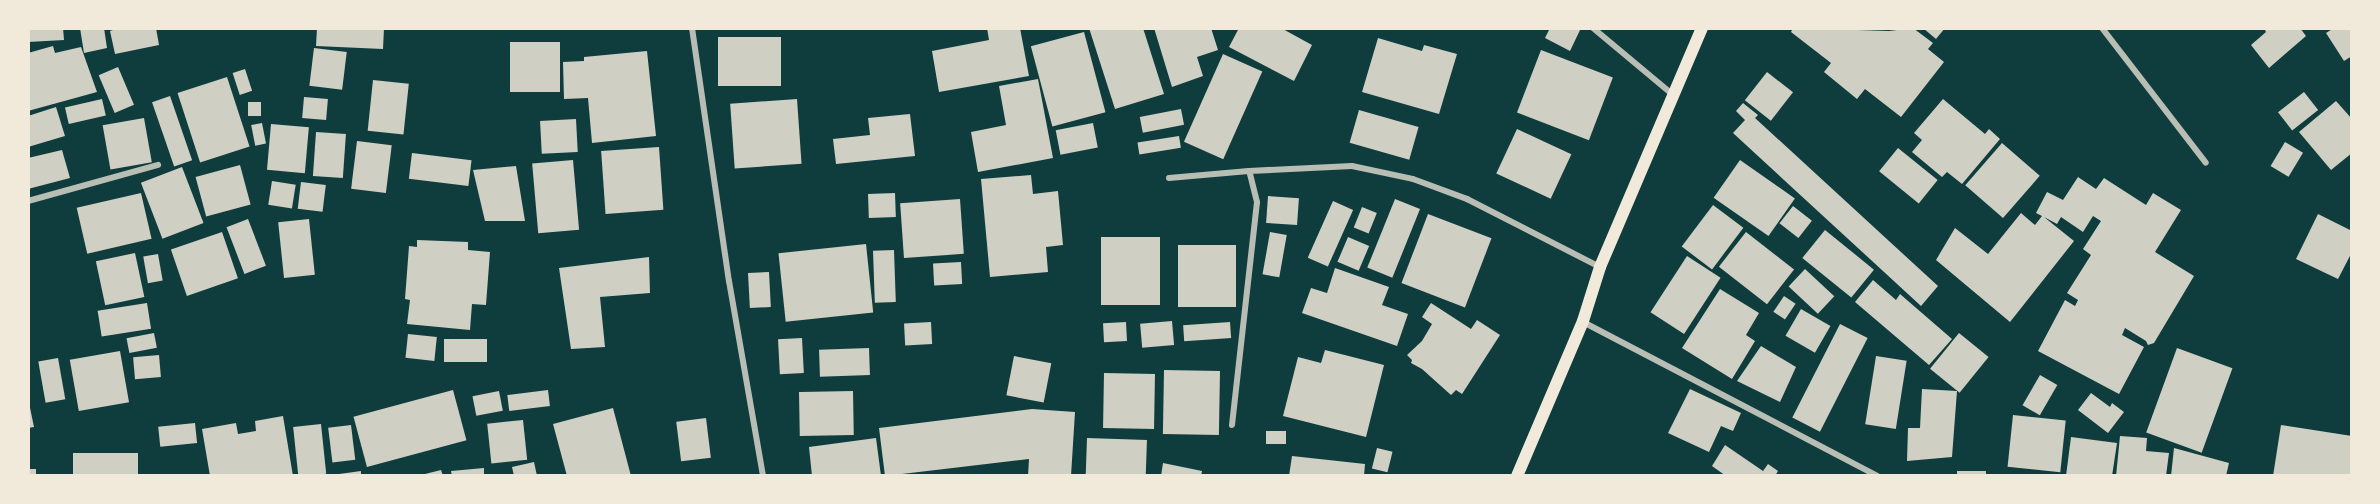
<!DOCTYPE html>
<style>
body{margin:0}
#map{position:relative;width:2380px;height:504px;overflow:hidden;background:#0f3d3e;font-family:"DM Sans",sans-serif}
div>[style]{position:absolute}
[style*='--x']{left:calc(var(--x)*1px);top:calc(var(--y)*1px);width:calc(var(--w)*1px);rotate:calc(var(--a)*1deg)}
.building>*{inset:0;background:#cfcfc3;transform-origin:0 0}
.minor>*{height:6px;margin:-3px;padding:0 3px;transform-origin:3px;border-radius:3px;background:#b8beb3}
.secondary>*{height:12px;margin:-6px;padding:0 6px;transform-origin:6px;border-radius:6px;background:#f1e9da}
span{translate:-50% -50%;white-space:nowrap;text-align:center;line-height:1.15;-webkit-text-stroke:4.5px #f1e9da;paint-order:stroke}
.frame{position:absolute;inset:0;border:30px solid #f1e9da;pointer-events:none}
</style>
<div id="map">
<div class="building">
<div style="clip-path:polygon(28px 28px,63px 28px,64px 40px,28px 42px)"></div>
<div style="clip-path:polygon(80px 28px,104px 28px,107px 48px,84px 53px)"></div>
<div style="clip-path:polygon(119px 28px,156px 28px,159px 45px,115px 54px,110px 31px)"></div>
<div style="clip-path:polygon(317px 28px,384px 28px,383px 49px,316px 46px)"></div>
<div style="clip-path:polygon(987px 28px,1020px 28px,1029px 76px,939px 92px,932px 51px,989px 40px)"></div>
<div style="clip-path:polygon(1089px 28px,1143px 28px,1164px 94px,1115px 109px)"></div>
<div style="clip-path:polygon(1154px 28px,1211px 28px,1218px 50px,1197px 57px,1203px 76px,1172px 87px)"></div>
<div style="clip-path:polygon(1239px 28px,1281px 28px,1312px 45px,1294px 81px,1229px 47px)"></div>
<div style="clip-path:polygon(1550px 28px,1581px 28px,1570px 51px,1545px 38px)"></div>
<div style="clip-path:polygon(1793px 28px,1889px 31px,1913px 28px,1933px 43px,1928px 49px,1944px 62px,1901px 117px,1865px 89px,1857px 99px,1824px 72px,1831px 63px,1791px 32px)"></div>
<div style="clip-path:polygon(1923px 28px,1945px 28px,1936px 39px)"></div>
<div style="clip-path:polygon(2264px 28px,2300px 28px,2306px 36px,2269px 68px,2251px 45px,2266px 32px)"></div>
<div style="clip-path:polygon(2334px 28px,2352px 28px,2352px 56px,2344px 61px,2326px 33px)"></div>
<div style="left:1084px;top:32px;width:83px;height:55px;rotate:75deg"></div>
<div style="left:718px;top:37px;width:63px;height:49px"></div>
<div style="clip-path:polygon(1378px 38px,1422px 51px,1424px 45px,1457px 54px,1439px 114px,1362px 92px)"></div>
<div style="left:510px;top:42px;width:50px;height:50px"></div>
<div style="clip-path:polygon(53px 46px,55px 53px,81px 47px,97px 92px,28px 111px,28px 53px)"></div>
<div style="left:314px;top:48px;width:33px;height:38px;rotate:7deg"></div>
<div style="left:1541px;top:50px;width:77px;height:67px;rotate:21deg"></div>
<div style="clip-path:polygon(647px 51px,656px 136px,592px 143px,588px 98px,564px 99px,563px 62px,584px 61px,584px 57px)"></div>
<div style="left:1223px;top:54px;width:43px;height:96px;rotate:24deg"></div>
<div style="left:118px;top:67px;width:41px;height:21px;rotate:67deg"></div>
<div style="left:245px;top:69px;width:23px;height:13px;rotate:72deg"></div>
<div style="left:1767px;top:72px;width:33px;height:36px;rotate:38deg"></div>
<div style="left:227px;top:77px;width:73px;height:52px;rotate:72deg"></div>
<div style="clip-path:polygon(1038px 79px,1053px 158px,978px 172px,971px 132px,1006px 125px,999px 86px)"></div>
<div style="left:373px;top:80px;width:36px;height:51px;rotate:6deg"></div>
<div style="left:2304px;top:92px;width:23px;height:33px;rotate:52deg"></div>
<div style="left:170px;top:96px;width:68px;height:19px;rotate:71deg"></div>
<div style="left:304px;top:97px;width:24px;height:21px;rotate:5deg"></div>
<div style="left:102px;top:99px;width:17px;height:38px;rotate:77deg"></div>
<div style="left:797px;top:99px;width:65px;height:67px;rotate:86deg"></div>
<div style="clip-path:polygon(1943px 99px,1985px 134px,1989px 129px,2000px 139px,1962px 184px,1947px 172px,1942px 177px,1912px 152px,1922px 140px,1914px 133px)"></div>
<div style="clip-path:polygon(2336px 101px,2352px 119px,2352px 153px,2331px 170px,2299px 132px)"></div>
<div style="left:248px;top:102px;width:13px;height:14px"></div>
<div style="clip-path:polygon(1743px 103px,1758px 115px,1755px 118px,1938px 286px,1921px 306px,1733px 133px,1745px 120px,1736px 111px)"></div>
<div style="clip-path:polygon(56px 107px,65px 136px,28px 147px,28px 116px)"></div>
<div style="left:1181px;top:109px;width:16px;height:42px;rotate:79deg"></div>
<div style="left:1359px;top:110px;width:62px;height:34px;rotate:16deg"></div>
<div style="clip-path:polygon(910px 114px,915px 156px,836px 164px,833px 139px,870px 135px,868px 118px)"></div>
<div style="left:144px;top:118px;width:45px;height:42px;rotate:80deg"></div>
<div style="left:576px;top:119px;width:33px;height:36px;rotate:87deg"></div>
<div style="left:262px;top:123px;width:21px;height:11px;rotate:79deg"></div>
<div style="left:1093px;top:123px;width:25px;height:38px;rotate:79deg"></div>
<div style="left:271px;top:124px;width:38px;height:46px;rotate:5deg"></div>
<div style="left:1517px;top:129px;width:60px;height:49px;rotate:25deg"></div>
<div style="left:316px;top:132px;width:30px;height:44px;rotate:4deg"></div>
<div style="left:1179px;top:136px;width:12px;height:42px;rotate:81deg"></div>
<div style="left:357px;top:141px;width:35px;height:48px;rotate:7deg"></div>
<div style="left:2285px;top:142px;width:21px;height:28px;rotate:31deg"></div>
<div style="left:2002px;top:143px;width:50px;height:56px;rotate:41deg"></div>
<div style="left:659px;top:147px;width:63px;height:58px;rotate:86deg"></div>
<div style="left:1898px;top:148px;width:51px;height:30px;rotate:39deg"></div>
<div style="clip-path:polygon(62px 150px,70px 178px,28px 189px,28px 158px)"></div>
<div style="left:412px;top:153px;width:60px;height:26px;rotate:7deg"></div>
<div style="left:573px;top:160px;width:70px;height:41px;rotate:85deg"></div>
<div style="left:1740px;top:160px;width:67px;height:46px;rotate:35deg"></div>
<div style="left:240px;top:165px;width:41px;height:46px;rotate:75deg"></div>
<div style="clip-path:polygon(516px 166px,525px 221px,485px 221px,473px 170px)"></div>
<div style="left:182px;top:167px;width:60px;height:44px;rotate:69deg"></div>
<div style="clip-path:polygon(1031px 175px,1033px 194px,1058px 191px,1063px 245px,1046px 247px,1048px 272px,990px 277px,981px 179px)"></div>
<div style="clip-path:polygon(2078px 177px,2096px 189px,2104px 178px,2146px 205px,2153px 193px,2181px 210px,2155px 252px,2194px 276px,2154px 343px,2148px 345px,2146px 341px,2125px 328px,2122px 335px,2144px 347px,2119px 394px,2038px 351px,2065px 300px,2075px 306px,2078px 300px,2067px 293px,2091px 255px,2083px 249px,2101px 221px,2093px 216px,2083px 232px,2061px 217px,2057px 224px,2044px 217px,2074px 241px,2010px 322px,1936px 260px,1955px 228px,1988px 254px,2021px 213px,2035px 225px,2042px 216px,2036px 213px,2047px 192px,2063px 200px)"></div>
<div style="left:272px;top:181px;width:24px;height:24px;rotate:9deg"></div>
<div style="left:301px;top:182px;width:25px;height:27px;rotate:7deg"></div>
<div style="left:141px;top:193px;width:47px;height:66px;rotate:77deg"></div>
<div style="left:895px;top:193px;width:24px;height:27px;rotate:88deg"></div>
<div style="left:1268px;top:196px;width:31px;height:27px;rotate:4deg"></div>
<div style="left:960px;top:199px;width:55px;height:60px;rotate:86deg"></div>
<div style="left:1395px;top:199px;width:27px;height:74px;rotate:22deg"></div>
<div style="left:1333px;top:201px;width:22px;height:62px;rotate:24deg"></div>
<div style="left:1713px;top:205px;width:38px;height:52px;rotate:37deg"></div>
<div style="left:1793px;top:206px;width:24px;height:22px;rotate:38deg"></div>
<div style="left:1362px;top:207px;width:16px;height:22px;rotate:22deg"></div>
<div style="left:1428px;top:214px;width:68px;height:74px;rotate:21deg"></div>
<div style="clip-path:polygon(2318px 214px,2352px 231px,2352px 252px,2338px 279px,2296px 259px)"></div>
<div style="left:248px;top:219px;width:50px;height:23px;rotate:69deg"></div>
<div style="left:309px;top:219px;width:56px;height:31px;rotate:84deg"></div>
<div style="left:1825px;top:230px;width:63px;height:36px;rotate:39deg"></div>
<div style="left:222px;top:232px;width:49px;height:54px;rotate:71deg"></div>
<div style="left:1270px;top:232px;width:17px;height:43px;rotate:10deg"></div>
<div style="left:1746px;top:232px;width:61px;height:44px;rotate:38deg"></div>
<div style="left:1101px;top:237px;width:59px;height:68px"></div>
<div style="left:1348px;top:237px;width:23px;height:27px;rotate:23deg"></div>
<div style="clip-path:polygon(417px 240px,468px 242px,468px 250px,490px 252px,486px 305px,472px 304px,470px 330px,407px 324px,410px 300px,405px 299px,409px 246px,417px 247px)"></div>
<div style="left:866px;top:244px;width:69px;height:88px;rotate:84deg"></div>
<div style="left:1178px;top:245px;width:58px;height:62px"></div>
<div style="left:894px;top:250px;width:52px;height:21px;rotate:88deg"></div>
<div style="left:135px;top:253px;width:45px;height:40px;rotate:78deg"></div>
<div style="left:158px;top:254px;width:27px;height:15px;rotate:80deg"></div>
<div style="left:1687px;top:256px;width:40px;height:67px;rotate:33deg"></div>
<div style="clip-path:polygon(649px 257px,650px 293px,600px 297px,605px 347px,571px 349px,559px 268px)"></div>
<div style="left:961px;top:262px;width:22px;height:28px;rotate:87deg"></div>
<div style="clip-path:polygon(1335px 268px,1389px 287px,1382px 305px,1408px 314px,1397px 346px,1302px 313px,1311px 288px,1327px 293px)"></div>
<div style="left:1805px;top:269px;width:40px;height:24px;rotate:43deg"></div>
<div style="left:769px;top:272px;width:35px;height:21px;rotate:87deg"></div>
<div style="clip-path:polygon(1873px 280px,1896px 300px,1900px 294px,1952px 339px,1929px 365px,1855px 302px)"></div>
<div style="clip-path:polygon(1720px 289px,1759px 313px,1746px 335px,1755px 341px,1732px 379px,1682px 348px)"></div>
<div style="left:1784px;top:296px;width:14px;height:19px;rotate:34deg"></div>
<div style="left:147px;top:303px;width:26px;height:50px;rotate:81deg"></div>
<div style="clip-path:polygon(1431px 303px,1471px 329px,1477px 320px,1500px 335px,1462px 394px,1456px 390px,1451px 395px,1422px 369px,1411px 363px,1412px 360px,1407px 355px,1422px 341px,1432px 324px,1422px 317px)"></div>
<div style="left:1801px;top:309px;width:34px;height:31px;rotate:30deg"></div>
<div style="left:1172px;top:321px;width:24px;height:32px;rotate:85deg"></div>
<div style="left:931px;top:322px;width:22px;height:27px;rotate:87deg"></div>
<div style="left:1126px;top:322px;width:19px;height:23px;rotate:87deg"></div>
<div style="left:1230px;top:322px;width:16px;height:47px;rotate:86deg"></div>
<div style="left:1840px;top:324px;width:31px;height:105px;rotate:27deg"></div>
<div style="left:154px;top:333px;width:15px;height:28px;rotate:79deg"></div>
<div style="left:1959px;top:333px;width:38px;height:46px;rotate:39deg"></div>
<div style="left:408px;top:334px;width:29px;height:24px;rotate:6deg"></div>
<div style="left:802px;top:338px;width:35px;height:24px;rotate:87deg"></div>
<div style="left:487px;top:339px;width:23px;height:43px;rotate:90deg"></div>
<div style="clip-path:polygon(1761px 346px,1796px 367px,1780px 402px,1737px 381px)"></div>
<div style="left:869px;top:348px;width:27px;height:50px;rotate:88deg"></div>
<div style="left:2177px;top:348px;width:59px;height:90px;rotate:20deg"></div>
<div style="clip-path:polygon(1325px 350px,1384px 365px,1366px 437px,1283px 416px,1298px 357px,1321px 363px)"></div>
<div style="left:120px;top:351px;width:52px;height:51px;rotate:80deg"></div>
<div style="left:159px;top:355px;width:22px;height:26px;rotate:85deg"></div>
<div style="left:1014px;top:356px;width:38px;height:40px;rotate:11deg"></div>
<div style="left:1876px;top:356px;width:31px;height:69px;rotate:9deg"></div>
<div style="left:58px;top:358px;width:42px;height:20px;rotate:80deg"></div>
<div style="left:1220px;top:371px;width:64px;height:56px;rotate:91deg"></div>
<div style="left:1104px;top:373px;width:51px;height:55px;rotate:1deg"></div>
<div style="left:2040px;top:375px;width:20px;height:35px;rotate:30deg"></div>
<div style="clip-path:polygon(1690px 389px,1741px 413px,1733px 431px,1721px 426px,1709px 452px,1668px 433px)"></div>
<div style="clip-path:polygon(1922px 389px,1957px 391px,1952px 457px,1907px 461px,1908px 428px,1920px 428px)"></div>
<div style="left:453px;top:390px;width:52px;height:103px;rotate:75deg"></div>
<div style="left:548px;top:390px;width:16px;height:41px;rotate:83deg"></div>
<div style="left:499px;top:391px;width:20px;height:27px;rotate:79deg"></div>
<div style="left:853px;top:391px;width:44px;height:54px;rotate:89deg"></div>
<div style="clip-path:polygon(2091px 393px,2110px 407px,2112px 403px,2124px 412px,2108px 433px,2078px 410px)"></div>
<div style="clip-path:polygon(28px 398px,34px 427px,28px 428px)"></div>
<div style="clip-path:polygon(613px 408px,631px 476px,567px 476px,553px 424px)"></div>
<div style="clip-path:polygon(1032px 409px,1075px 412px,1071px 476px,1028px 476px,1029px 459px,885px 476px,879px 428px)"></div>
<div style="left:2013px;top:415px;width:53px;height:52px;rotate:6deg"></div>
<div style="clip-path:polygon(283px 416px,293px 476px,210px 476px,202px 429px,236px 423px,238px 434px,256px 431px,255px 421px)"></div>
<div style="left:706px;top:418px;width:40px;height:30px;rotate:83deg"></div>
<div style="left:523px;top:420px;width:40px;height:36px;rotate:84deg"></div>
<div style="left:195px;top:423px;width:20px;height:37px;rotate:84deg"></div>
<div style="left:321px;top:424px;width:50px;height:28px;rotate:84deg"></div>
<div style="left:351px;top:425px;width:35px;height:23px;rotate:83deg"></div>
<div style="clip-path:polygon(2281px 425px,2352px 436px,2352px 476px,2273px 476px)"></div>
<div style="left:1266px;top:431px;width:20px;height:13px"></div>
<div style="clip-path:polygon(2120px 436px,2147px 438px,2146px 451px,2169px 453px,2166px 476px,2116px 476px)"></div>
<div style="clip-path:polygon(2071px 437px,2117px 443px,2112px 476px,2066px 476px)"></div>
<div style="clip-path:polygon(876px 438px,881px 476px,812px 476px,809px 447px)"></div>
<div style="left:1087px;top:438px;width:60px;height:38px;rotate:2deg"></div>
<div style="clip-path:polygon(1725px 445px,1763px 471px,1768px 464px,1778px 471px,1775px 476px,1726px 476px,1712px 466px)"></div>
<div style="left:1377px;top:448px;width:16px;height:21px;rotate:14deg"></div>
<div style="clip-path:polygon(2174px 448px,2229px 463px,2226px 476px,2171px 476px)"></div>
<div style="left:138px;top:453px;width:23px;height:65px;rotate:90deg"></div>
<div style="clip-path:polygon(1292px 456px,1365px 464px,1364px 476px,1289px 476px)"></div>
<div style="clip-path:polygon(534px 462px,537px 476px,514px 476px,512px 467px)"></div>
<div style="clip-path:polygon(1163px 463px,1202px 471px,1201px 476px,1161px 476px)"></div>
<div style="clip-path:polygon(484px 468px,484px 476px,452px 476px,451px 471px)"></div>
<div style="left:28px;top:469px;width:8px;height:7px"></div>
<div style="clip-path:polygon(441px 470px,443px 476px,421px 476px,421px 475px)"></div>
<div style="clip-path:polygon(361px 471px,361px 476px,339px 476px,339px 474px)"></div>
<div style="left:1957px;top:471px;width:29px;height:5px"></div>
</div>
<div class="minor">
<div style="--x:692;--y:28;--w:256;--a:81.7"></div>
<div style="--x:729;--y:281;--w:198;--a:80.1"></div>
<div style="--x:1593;--y:28;--w:103;--a:39.9"></div>
<div style="--x:2102;--y:28;--w:170;--a:52.4"></div>
<div style="--x:1169;--y:178;--w:80;--a:-5"></div>
<div style="--x:1249;--y:171;--w:103;--a:-2.8"></div>
<div style="--x:1352;--y:166;--w:62;--a:12"></div>
<div style="--x:1413;--y:179;--w:58;--a:20.3"></div>
<div style="--x:1467;--y:199;--w:149;--a:27.1"></div>
<div style="--x:28;--y:201;--w:135;--a:-15.5"></div>
<div style="--x:1583;--y:322;--w:332;--a:27.6"></div>
<div style="--x:1232;--y:425;--w:224;--a:-83.6"></div>
<div style="--x:1257;--y:202;--w:32;--a:-104"></div>
</div>
<div class="secondary">
<div style="--x:1517;--y:476;--w:168;--a:-66.9"></div>
<div style="--x:1583;--y:321;--w:57;--a:-72.5"></div>
<div style="--x:1600;--y:267;--w:260;--a:-66.9"></div>
</div>
<div class="frame"></div>
</div>
